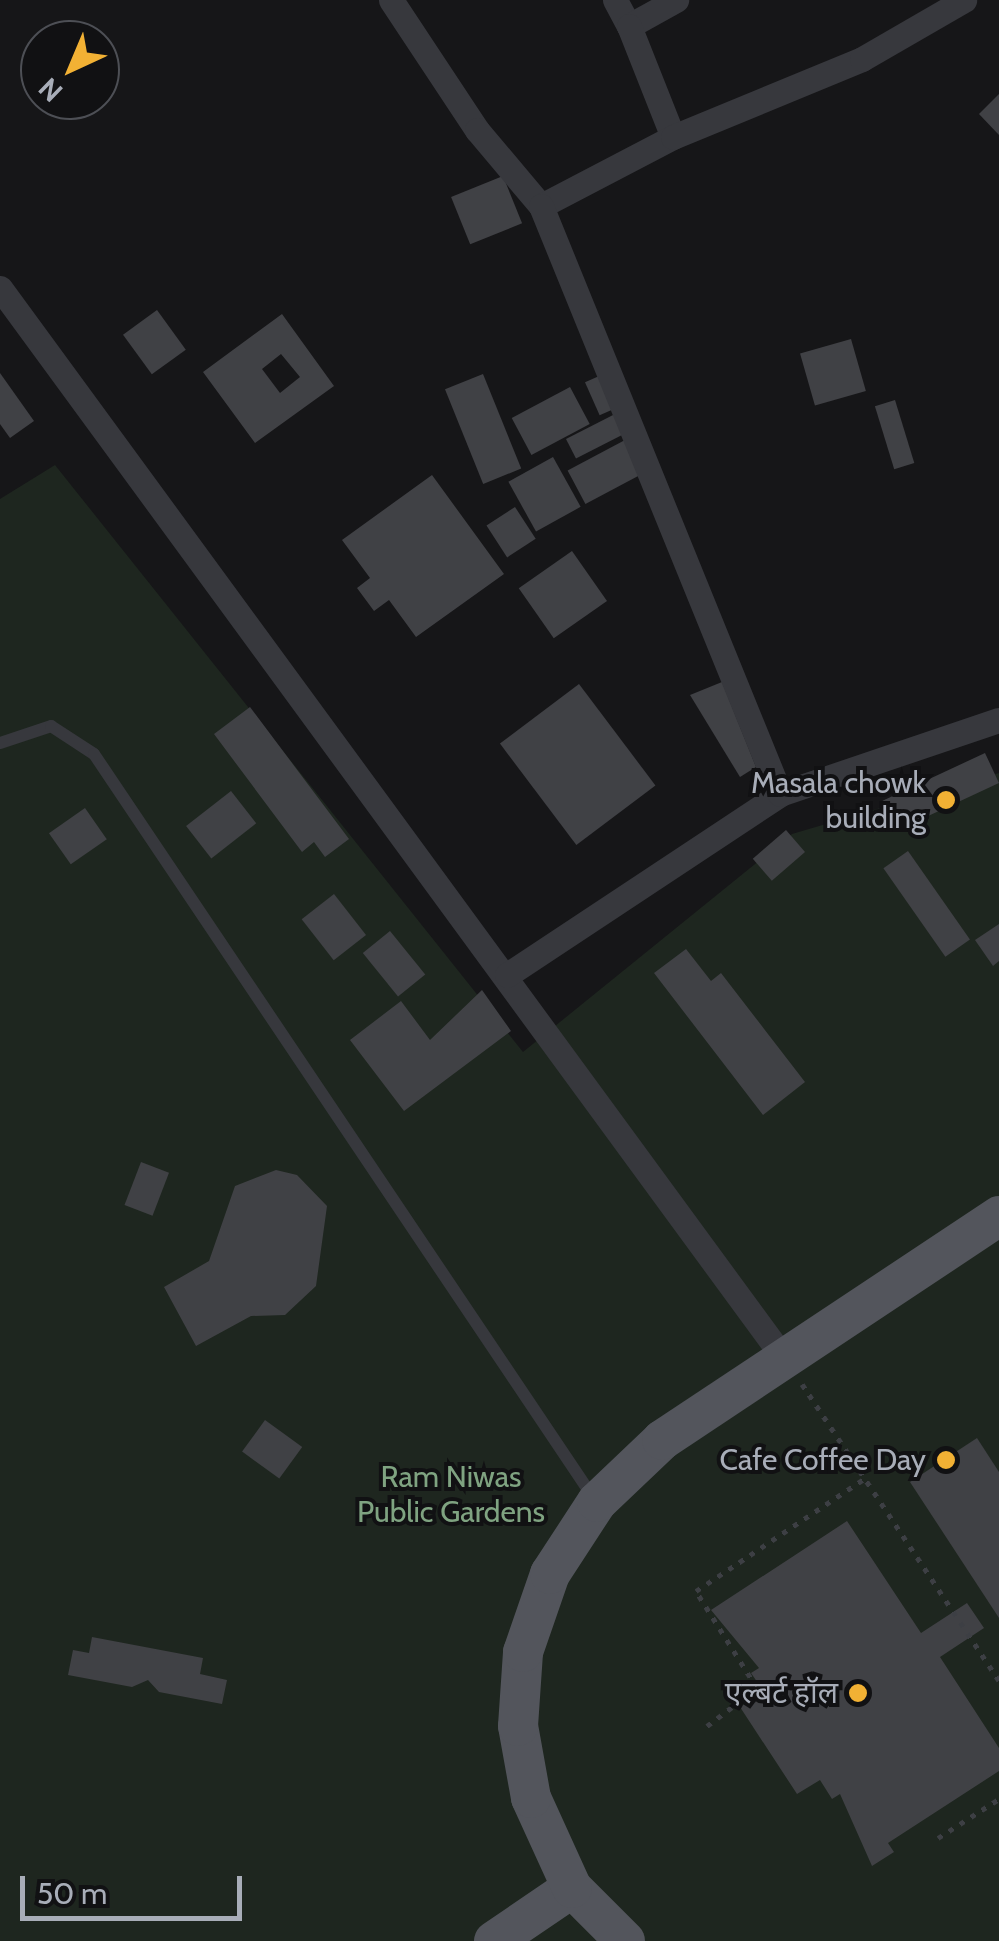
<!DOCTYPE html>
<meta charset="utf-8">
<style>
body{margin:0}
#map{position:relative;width:999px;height:1941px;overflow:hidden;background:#161618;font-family:Cabin,"Noto Sans Devanagari",sans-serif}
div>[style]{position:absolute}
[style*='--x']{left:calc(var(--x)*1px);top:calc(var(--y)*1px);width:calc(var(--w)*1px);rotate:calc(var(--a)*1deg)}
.green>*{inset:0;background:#1e261f}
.building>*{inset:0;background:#404145;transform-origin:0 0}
.path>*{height:5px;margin-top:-2.5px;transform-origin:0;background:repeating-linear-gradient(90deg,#3d3f44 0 5px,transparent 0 13px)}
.service>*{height:12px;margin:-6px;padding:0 6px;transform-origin:6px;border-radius:6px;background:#37383d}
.minor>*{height:25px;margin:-12.5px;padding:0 12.5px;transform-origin:12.5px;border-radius:12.5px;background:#37383d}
.primary>*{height:40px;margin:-20px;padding:0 20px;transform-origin:20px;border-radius:20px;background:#53555c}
.dots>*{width:28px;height:28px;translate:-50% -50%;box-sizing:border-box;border:5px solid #111113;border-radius:50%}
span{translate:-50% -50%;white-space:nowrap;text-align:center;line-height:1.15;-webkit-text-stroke:8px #111113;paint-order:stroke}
.poi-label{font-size:30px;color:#a8adb8}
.right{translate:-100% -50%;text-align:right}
.park-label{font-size:30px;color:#7fa381}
.north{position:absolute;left:20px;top:20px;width:100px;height:100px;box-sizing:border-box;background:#111113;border:2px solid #4d4f55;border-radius:50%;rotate:224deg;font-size:28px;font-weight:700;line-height:40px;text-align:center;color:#a8adb8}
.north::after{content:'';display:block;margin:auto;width:35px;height:45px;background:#f2b134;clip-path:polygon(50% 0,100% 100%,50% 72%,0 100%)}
.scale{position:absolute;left:20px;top:1876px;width:222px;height:45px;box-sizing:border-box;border:5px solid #a8adb8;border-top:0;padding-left:12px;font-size:30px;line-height:35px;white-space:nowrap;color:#a8adb8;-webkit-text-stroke:8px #111113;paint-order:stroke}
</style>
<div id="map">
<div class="green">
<div style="clip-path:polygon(55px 465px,523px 1052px,792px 834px,999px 773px,999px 1941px,0 1941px,0 499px)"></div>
</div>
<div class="building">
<div style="clip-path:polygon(999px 94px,999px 135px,979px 114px)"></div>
<div style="left:503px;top:176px;width:51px;height:56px;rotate:68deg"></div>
<div style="left:157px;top:310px;width:49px;height:42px;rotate:54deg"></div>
<div style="clip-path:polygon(evenodd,282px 314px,334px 386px,255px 443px,203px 372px,282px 314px,281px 354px,300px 377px,280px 393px,262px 369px,281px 354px)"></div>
<div style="left:851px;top:339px;width:54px;height:53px;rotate:74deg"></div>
<div style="clip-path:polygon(0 373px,34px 421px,10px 438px,0 424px)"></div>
<div style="left:606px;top:373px;width:36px;height:23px;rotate:66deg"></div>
<div style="left:483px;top:374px;width:102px;height:41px;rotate:68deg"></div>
<div style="left:570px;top:387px;width:42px;height:66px;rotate:62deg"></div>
<div style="left:895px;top:400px;width:66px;height:21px;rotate:73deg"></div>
<div style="left:615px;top:414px;width:22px;height:55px;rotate:63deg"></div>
<div style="left:625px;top:440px;width:38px;height:65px;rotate:62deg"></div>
<div style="left:553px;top:457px;width:57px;height:51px;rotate:61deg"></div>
<div style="clip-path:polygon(432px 475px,504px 574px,416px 637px,389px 600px,374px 611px,357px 588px,370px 578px,342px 540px)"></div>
<div style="left:515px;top:507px;width:38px;height:34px;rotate:57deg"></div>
<div style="left:572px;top:551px;width:61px;height:65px;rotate:55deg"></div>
<div style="clip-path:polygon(722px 682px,756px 767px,740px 777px,690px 695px)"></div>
<div style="left:579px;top:684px;width:127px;height:99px;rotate:53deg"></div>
<div style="clip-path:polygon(250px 707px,349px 839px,325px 857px,314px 842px,302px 852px,214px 734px)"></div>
<div style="left:985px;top:753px;width:33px;height:113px;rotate:65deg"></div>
<div style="left:231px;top:791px;width:41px;height:57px;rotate:52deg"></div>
<div style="left:85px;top:808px;width:38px;height:44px;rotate:55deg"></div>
<div style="left:786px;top:830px;width:29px;height:44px;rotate:49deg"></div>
<div style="left:908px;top:851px;width:108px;height:30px;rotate:55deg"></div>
<div style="left:334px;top:894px;width:52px;height:41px;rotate:52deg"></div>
<div style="clip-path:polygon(999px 924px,999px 961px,993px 966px,975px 940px)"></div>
<div style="left:390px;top:931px;width:56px;height:35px;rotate:51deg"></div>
<div style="clip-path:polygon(686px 949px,711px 981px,721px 973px,805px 1082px,763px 1115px,654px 973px)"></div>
<div style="clip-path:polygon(482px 990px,511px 1031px,404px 1111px,350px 1040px,401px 1001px,430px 1040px)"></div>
<div style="left:141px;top:1162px;width:30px;height:46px;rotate:21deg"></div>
<div style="clip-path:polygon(276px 1170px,297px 1175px,327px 1206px,316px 1286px,285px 1315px,251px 1316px,196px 1346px,164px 1287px,209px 1261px,235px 1186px)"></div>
<div style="left:265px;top:1420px;width:46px;height:39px;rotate:36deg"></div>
<div style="clip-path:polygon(977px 1438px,999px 1472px,999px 1618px,910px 1482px)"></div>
<div style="clip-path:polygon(847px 1521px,921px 1633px,967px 1603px,984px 1628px,940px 1657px,999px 1748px,999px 1771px,888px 1843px,894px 1852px,872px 1866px,840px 1794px,832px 1799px,820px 1780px,797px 1794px,740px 1707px,764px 1692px,751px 1673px,759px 1668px,711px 1610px)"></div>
<div style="clip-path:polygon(92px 1637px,203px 1658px,200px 1674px,227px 1680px,222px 1704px,159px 1692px,148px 1680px,132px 1687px,68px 1675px,73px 1650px,89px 1653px)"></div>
</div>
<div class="path">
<div style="--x:802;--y:1384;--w:356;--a:56.4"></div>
<div style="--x:707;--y:1726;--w:63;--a:-37.2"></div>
<div style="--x:757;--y:1688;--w:115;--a:-122.2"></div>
<div style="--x:696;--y:1591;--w:202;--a:-33.7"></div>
<div style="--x:938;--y:1838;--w:72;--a:-32.6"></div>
</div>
<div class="service">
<div style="--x:0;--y:743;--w:54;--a:-18.4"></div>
<div style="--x:51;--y:726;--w:51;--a:33.1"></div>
<div style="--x:94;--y:754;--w:899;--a:56.12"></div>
</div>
<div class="minor">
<div style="--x:391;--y:0;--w:156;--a:56.5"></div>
<div style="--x:477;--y:130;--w:99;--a:49.9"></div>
<div style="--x:615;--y:0;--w:30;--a:62"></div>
<div style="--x:629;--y:26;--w:54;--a:-29"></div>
<div style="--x:629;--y:26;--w:119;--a:68.4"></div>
<div style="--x:673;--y:137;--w:149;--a:152.4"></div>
<div style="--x:541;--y:206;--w:635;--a:67.88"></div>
<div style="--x:673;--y:137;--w:204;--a:-22.4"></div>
<div style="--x:862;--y:59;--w:118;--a:-30"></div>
<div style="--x:0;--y:288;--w:1325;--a:53.78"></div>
<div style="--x:507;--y:975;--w:328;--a:-33.5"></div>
<div style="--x:780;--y:794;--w:231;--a:-18.7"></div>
</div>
<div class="primary">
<div style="--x:494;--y:1941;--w:94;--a:-34.2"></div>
<div style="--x:625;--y:1941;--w:75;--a:-135"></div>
<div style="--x:572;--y:1888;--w:99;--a:-114.5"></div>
<div style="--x:531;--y:1798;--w:73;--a:-100.2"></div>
<div style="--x:518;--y:1726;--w:74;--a:-86.1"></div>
<div style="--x:523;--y:1652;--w:83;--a:-70.9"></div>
<div style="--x:550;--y:1574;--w:86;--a:-56.9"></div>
<div style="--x:597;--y:1502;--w:90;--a:-43.6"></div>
<div style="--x:662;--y:1440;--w:405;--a:-33.6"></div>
</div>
<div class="dots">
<div style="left:946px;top:800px;background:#f2b134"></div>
<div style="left:946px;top:1460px;background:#f2b134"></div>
<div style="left:858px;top:1693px;background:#f2b134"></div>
</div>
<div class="poi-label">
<span class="right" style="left:926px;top:800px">Masala chowk<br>building</span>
<span class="right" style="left:926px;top:1460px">Cafe Coffee Day</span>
<span class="right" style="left:838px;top:1693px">एल्बर्ट हॉल</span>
</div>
<div class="park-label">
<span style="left:451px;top:1494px">Ram Niwas<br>Public Gardens</span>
</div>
<div class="north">N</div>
<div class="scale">50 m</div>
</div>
